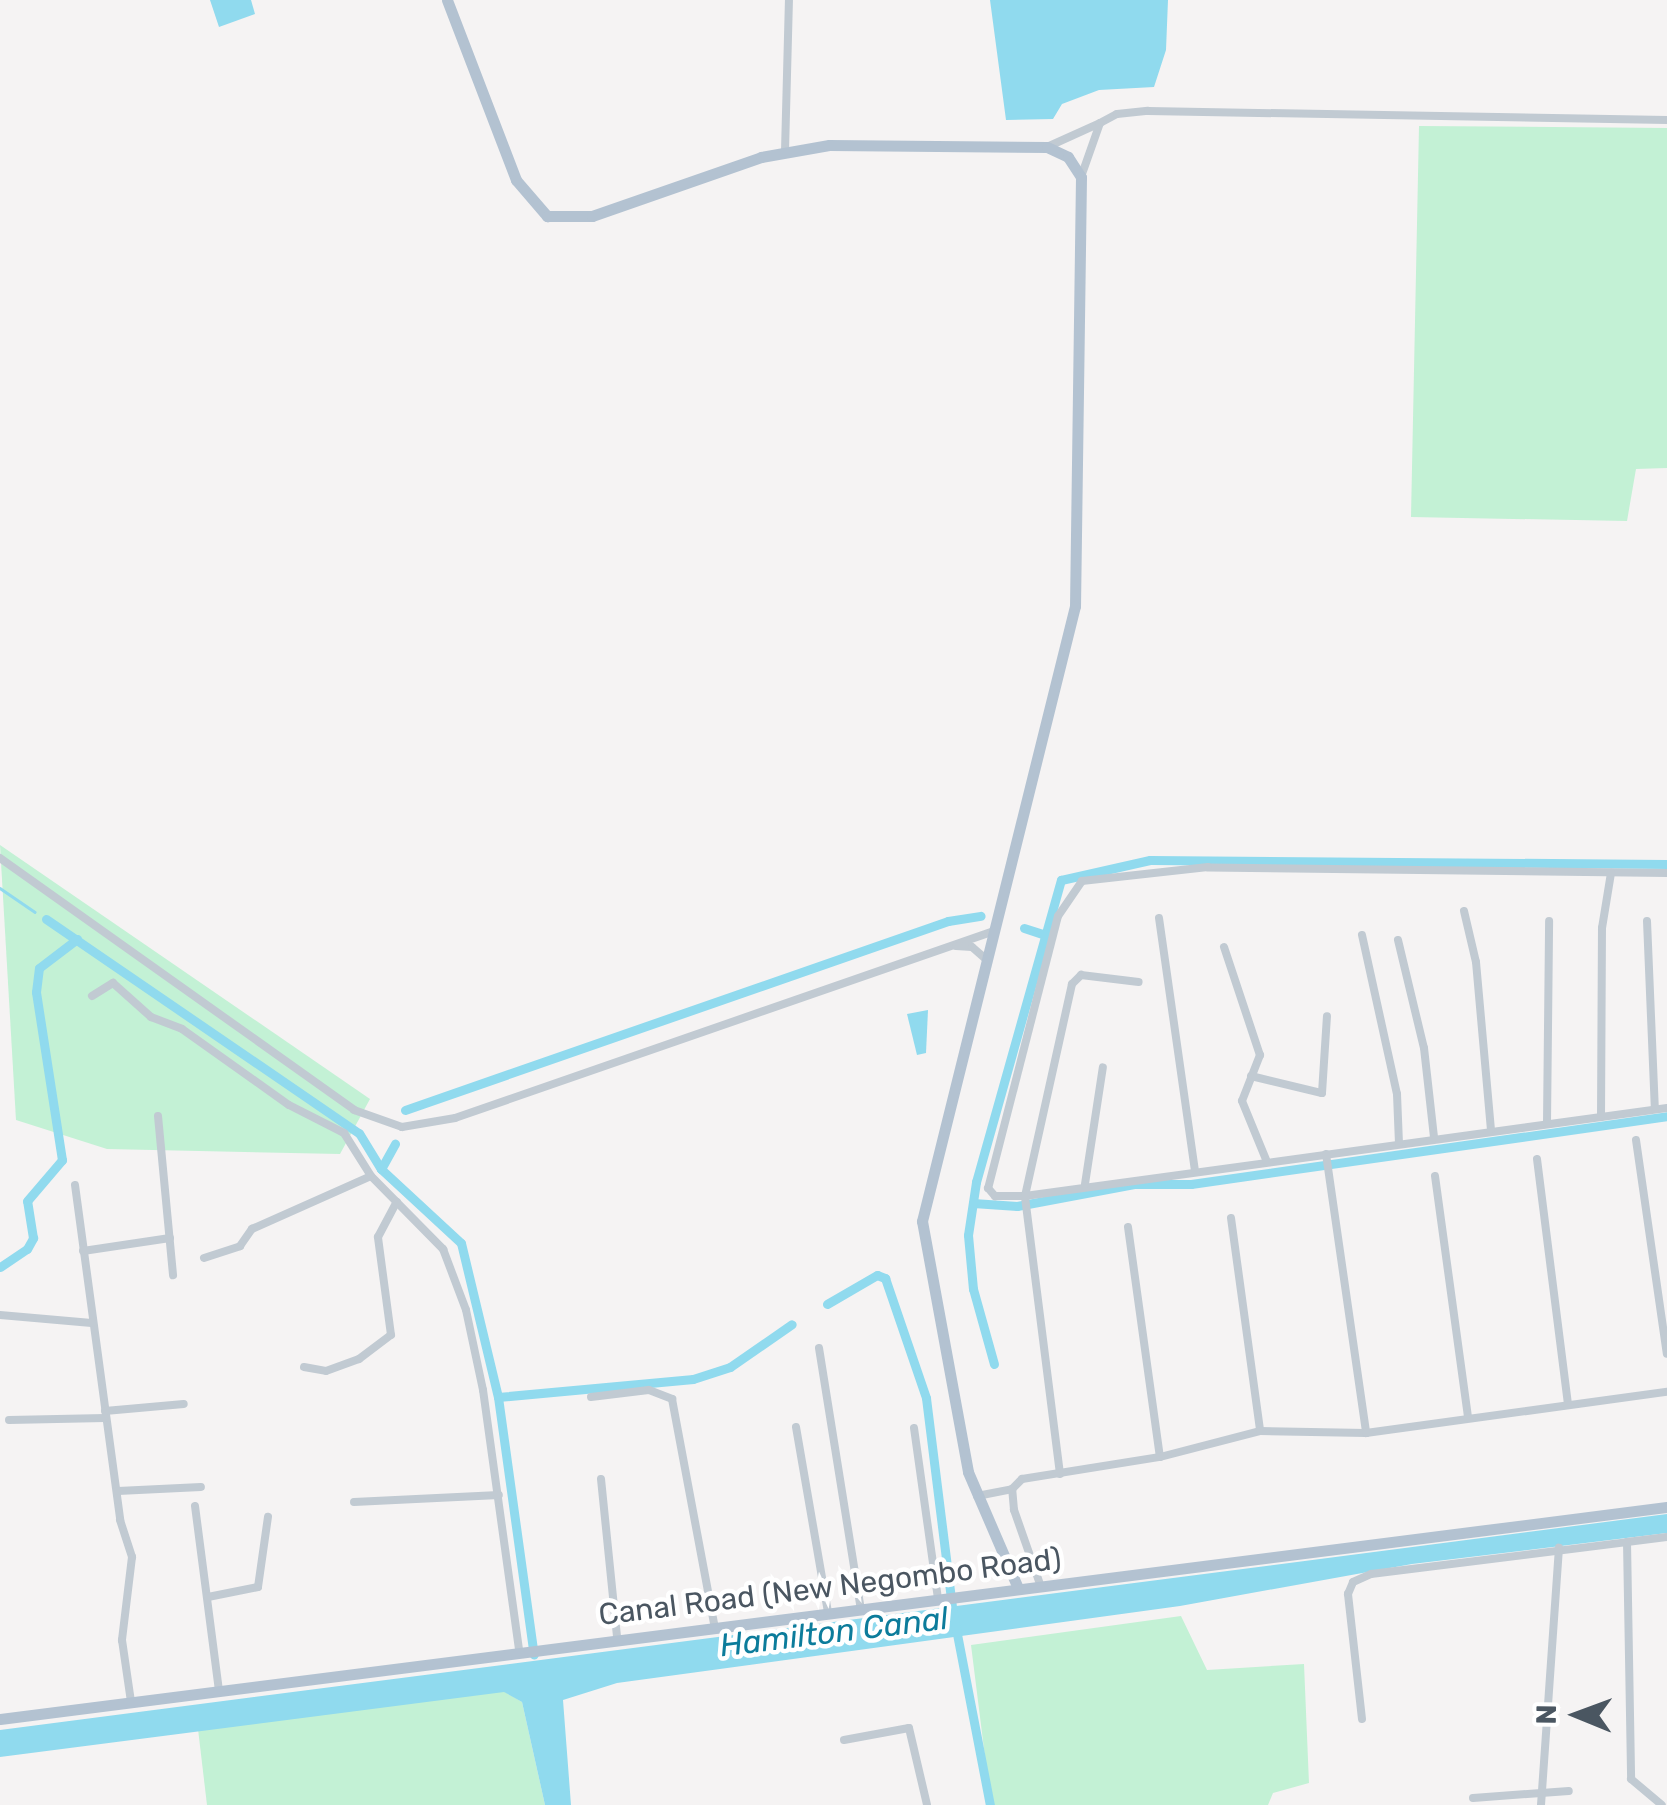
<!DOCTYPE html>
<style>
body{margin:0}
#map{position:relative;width:1667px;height:1805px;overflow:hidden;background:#f5f3f3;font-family:Rubik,sans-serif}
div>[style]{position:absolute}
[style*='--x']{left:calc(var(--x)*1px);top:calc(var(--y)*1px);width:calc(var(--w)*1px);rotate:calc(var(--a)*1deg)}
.green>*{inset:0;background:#c3f1d5}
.water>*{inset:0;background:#90daee}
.stream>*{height:2.5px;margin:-1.25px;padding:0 1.25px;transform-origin:1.25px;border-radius:1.25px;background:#90daee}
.canal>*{height:9px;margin:-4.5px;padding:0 4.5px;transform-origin:4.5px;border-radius:4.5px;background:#90daee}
.street>*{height:8px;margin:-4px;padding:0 4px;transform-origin:4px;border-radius:4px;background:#c1cad2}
.primary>*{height:11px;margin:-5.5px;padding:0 5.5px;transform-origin:5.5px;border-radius:5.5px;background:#b3c2d1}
span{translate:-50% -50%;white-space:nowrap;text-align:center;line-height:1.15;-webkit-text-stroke:9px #fff;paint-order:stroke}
.street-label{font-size:30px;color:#4a5661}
.water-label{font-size:32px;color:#0c7c9b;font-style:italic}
.north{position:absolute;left:1527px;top:1665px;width:100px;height:100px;-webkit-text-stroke:8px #fff;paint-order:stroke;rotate:271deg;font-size:28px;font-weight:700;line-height:40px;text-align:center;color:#4a5661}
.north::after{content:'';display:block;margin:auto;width:35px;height:45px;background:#4a5661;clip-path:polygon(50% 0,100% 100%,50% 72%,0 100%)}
</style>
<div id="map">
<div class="green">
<div style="clip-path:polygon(1419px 126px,1667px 128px,1667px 468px,1636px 469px,1627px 521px,1411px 517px)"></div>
<div style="clip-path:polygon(0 845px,370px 1099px,340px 1154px,107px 1149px,16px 1120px)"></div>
<div style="clip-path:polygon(1181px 1616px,1207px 1670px,1304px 1664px,1309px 1783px,1273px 1793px,1268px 1805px,991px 1805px,971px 1645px)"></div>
<div style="clip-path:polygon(481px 1691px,505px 1692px,522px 1702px,545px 1805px,207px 1805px,198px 1729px)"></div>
</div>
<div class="water">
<div style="clip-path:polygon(210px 0,251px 0,255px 14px,219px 27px)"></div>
<div style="clip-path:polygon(990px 0,1168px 0,1166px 50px,1154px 87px,1099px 90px,1062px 104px,1053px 119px,1006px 120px)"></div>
<div style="clip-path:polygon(928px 1010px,926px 1053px,917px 1055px,907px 1014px)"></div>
<div style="clip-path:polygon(1667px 1514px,1667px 1533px,1412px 1564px,1180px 1606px,617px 1683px,563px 1700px,571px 1805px,545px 1805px,522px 1702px,504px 1692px,0 1757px,0 1730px)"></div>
</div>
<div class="stream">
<div style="--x:0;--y:888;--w:42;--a:34.4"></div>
</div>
<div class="canal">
<div style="--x:46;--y:919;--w:379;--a:34.4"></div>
<div style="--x:359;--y:1133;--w:42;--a:58.6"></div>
<div style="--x:381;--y:1169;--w:109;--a:42.8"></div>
<div style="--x:461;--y:1243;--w:158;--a:76.5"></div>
<div style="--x:498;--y:1397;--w:260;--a:82.1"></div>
<div style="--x:1024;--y:928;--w:19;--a:18"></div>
<div style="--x:405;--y:1110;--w:575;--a:-19.19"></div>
<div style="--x:948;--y:921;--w:33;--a:-9"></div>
<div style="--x:381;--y:1169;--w:29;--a:-61"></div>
<div style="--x:973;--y:1203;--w:44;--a:3.9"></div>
<div style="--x:1017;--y:1206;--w:119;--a:-10.6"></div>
<div style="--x:1134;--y:1184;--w:57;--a:0"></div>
<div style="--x:1191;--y:1184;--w:481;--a:-8.1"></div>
<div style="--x:0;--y:1267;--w:32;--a:-34"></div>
<div style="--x:27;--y:1249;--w:13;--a:-61"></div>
<div style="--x:33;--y:1238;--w:37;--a:-99"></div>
<div style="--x:27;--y:1201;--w:54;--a:-49.5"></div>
<div style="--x:62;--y:1160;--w:170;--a:-98.8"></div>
<div style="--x:36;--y:992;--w:24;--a:-83"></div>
<div style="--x:39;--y:968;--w:48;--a:-37.3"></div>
<div style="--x:827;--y:1304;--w:58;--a:-30.1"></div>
<div style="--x:877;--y:1275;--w:9;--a:21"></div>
<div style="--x:885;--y:1278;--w:127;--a:71.1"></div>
<div style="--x:926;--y:1398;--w:212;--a:82.9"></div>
<div style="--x:952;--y:1608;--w:201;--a:79.1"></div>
<div style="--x:994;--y:1364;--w:78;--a:-105.6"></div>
<div style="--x:973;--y:1289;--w:54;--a:-95.3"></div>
<div style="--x:968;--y:1235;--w:54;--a:-81.4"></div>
<div style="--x:976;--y:1182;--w:314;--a:-74.3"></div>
<div style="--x:1061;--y:880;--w:91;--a:-12.7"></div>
<div style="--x:1150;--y:860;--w:517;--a:0.44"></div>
<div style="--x:498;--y:1397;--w:196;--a:-5.3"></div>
<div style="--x:693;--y:1379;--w:39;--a:-18"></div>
<div style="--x:730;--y:1367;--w:75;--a:-34.7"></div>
</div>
<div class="street">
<div style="--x:1100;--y:123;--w:19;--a:-28"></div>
<div style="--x:1117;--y:114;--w:31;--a:-6"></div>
<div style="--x:1148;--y:111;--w:519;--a:0.99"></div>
<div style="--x:1047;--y:147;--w:58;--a:-24.4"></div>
<div style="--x:1100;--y:123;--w:57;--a:109.4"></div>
<div style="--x:785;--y:151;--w:151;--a:-88.5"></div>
<div style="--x:0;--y:858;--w:435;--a:35.4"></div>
<div style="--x:354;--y:1110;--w:51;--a:19.5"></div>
<div style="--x:402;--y:1127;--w:54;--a:-9.6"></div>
<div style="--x:455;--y:1118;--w:571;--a:-19.13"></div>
<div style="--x:1667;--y:873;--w:459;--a:-179.3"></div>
<div style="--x:1208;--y:867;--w:127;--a:173.7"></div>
<div style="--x:1082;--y:881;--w:42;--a:124.4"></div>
<div style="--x:1058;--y:916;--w:281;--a:104.4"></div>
<div style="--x:988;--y:1188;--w:11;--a:49"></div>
<div style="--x:995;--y:1196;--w:30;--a:0"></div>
<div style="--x:1025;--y:1196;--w:648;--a:-7.8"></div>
<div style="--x:1464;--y:911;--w:52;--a:76.8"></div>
<div style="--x:1476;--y:962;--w:168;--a:84.9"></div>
<div style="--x:1159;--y:918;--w:256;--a:81.9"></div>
<div style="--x:1647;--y:921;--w:188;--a:87.6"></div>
<div style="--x:1362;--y:935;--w:163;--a:77.6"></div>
<div style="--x:1397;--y:1094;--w:49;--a:87.7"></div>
<div style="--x:1398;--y:940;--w:111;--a:76.5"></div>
<div style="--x:1424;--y:1048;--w:90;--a:83.6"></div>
<div style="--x:956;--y:946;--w:16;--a:4"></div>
<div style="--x:972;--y:947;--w:20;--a:41"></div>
<div style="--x:1224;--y:947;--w:114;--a:71.6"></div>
<div style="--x:1260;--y:1055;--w:49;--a:111.4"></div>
<div style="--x:1242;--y:1101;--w:66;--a:67.7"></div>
<div style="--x:92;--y:996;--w:25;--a:-32"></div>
<div style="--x:113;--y:983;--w:51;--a:41.8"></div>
<div style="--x:151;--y:1017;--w:33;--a:21"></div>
<div style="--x:182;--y:1029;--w:131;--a:35.4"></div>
<div style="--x:289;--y:1105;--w:62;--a:27"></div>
<div style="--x:344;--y:1133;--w:51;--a:57.9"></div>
<div style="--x:371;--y:1176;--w:103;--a:45.4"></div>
<div style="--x:443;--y:1249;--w:65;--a:69.3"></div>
<div style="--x:466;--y:1310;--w:82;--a:78"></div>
<div style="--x:483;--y:1390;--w:262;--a:82.1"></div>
<div style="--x:1251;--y:1076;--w:73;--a:13.5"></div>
<div style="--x:1322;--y:1093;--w:77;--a:-86.3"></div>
<div style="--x:158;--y:1116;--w:160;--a:84.6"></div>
<div style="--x:1601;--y:1117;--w:189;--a:-89.7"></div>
<div style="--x:1602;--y:928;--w:56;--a:-80.7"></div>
<div style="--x:1547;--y:1123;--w:202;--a:-89.4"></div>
<div style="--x:1636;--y:1140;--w:216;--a:81.8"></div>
<div style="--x:1326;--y:1154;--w:282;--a:81.8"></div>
<div style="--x:1537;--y:1159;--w:248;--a:82.8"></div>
<div style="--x:1435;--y:1176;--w:244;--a:82.2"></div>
<div style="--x:1085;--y:1184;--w:118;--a:-81.3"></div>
<div style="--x:75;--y:1185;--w:338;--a:82.3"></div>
<div style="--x:120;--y:1520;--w:39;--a:72"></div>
<div style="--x:132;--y:1557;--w:84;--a:96.9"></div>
<div style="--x:122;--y:1640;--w:63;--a:81.7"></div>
<div style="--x:1231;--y:1218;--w:215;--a:82.2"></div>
<div style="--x:1128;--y:1227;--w:232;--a:82.1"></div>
<div style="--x:83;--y:1251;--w:88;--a:-8.5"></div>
<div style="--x:204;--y:1258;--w:38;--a:-18"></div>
<div style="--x:240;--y:1246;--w:21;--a:-55"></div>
<div style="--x:252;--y:1229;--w:130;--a:-24"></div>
<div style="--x:0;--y:1315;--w:92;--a:5"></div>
<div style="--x:819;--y:1348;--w:264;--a:80.9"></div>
<div style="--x:304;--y:1367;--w:22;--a:10"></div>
<div style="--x:326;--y:1371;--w:35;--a:-20"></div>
<div style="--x:359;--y:1359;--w:40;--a:-37"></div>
<div style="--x:391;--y:1335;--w:99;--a:-97.6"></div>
<div style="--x:378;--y:1237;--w:40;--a:-62"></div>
<div style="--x:591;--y:1397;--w:58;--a:-6.9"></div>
<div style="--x:649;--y:1390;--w:25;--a:21"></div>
<div style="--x:672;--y:1399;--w:229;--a:79.4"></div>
<div style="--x:105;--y:1411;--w:79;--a:-5.1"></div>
<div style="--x:9;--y:1420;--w:96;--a:-1.2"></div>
<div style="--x:796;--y:1427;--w:189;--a:80.2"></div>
<div style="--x:914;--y:1428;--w:173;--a:82"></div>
<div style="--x:1060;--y:1474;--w:280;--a:-97.2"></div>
<div style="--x:1025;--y:1196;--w:217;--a:-77.5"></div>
<div style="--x:1072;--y:984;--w:13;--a:-45"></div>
<div style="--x:1081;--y:975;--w:58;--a:6.9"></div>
<div style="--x:601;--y:1479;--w:159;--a:84.2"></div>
<div style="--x:118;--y:1491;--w:83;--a:-2.8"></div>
<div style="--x:977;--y:1496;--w:36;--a:-11"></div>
<div style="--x:354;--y:1502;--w:145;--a:-2.8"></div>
<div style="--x:195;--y:1506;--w:186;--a:82.6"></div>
<div style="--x:1627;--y:1542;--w:40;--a:-7.1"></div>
<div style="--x:1041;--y:1587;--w:82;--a:-109.3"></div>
<div style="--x:1014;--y:1510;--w:21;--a:-95"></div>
<div style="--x:1012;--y:1489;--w:14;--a:-45"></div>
<div style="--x:1022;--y:1479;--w:140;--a:-9.1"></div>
<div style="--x:1160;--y:1457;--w:103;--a:-14.6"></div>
<div style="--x:1260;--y:1431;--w:106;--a:1.1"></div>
<div style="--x:1366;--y:1433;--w:304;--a:-7.8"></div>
<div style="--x:208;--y:1597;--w:51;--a:-11.3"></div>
<div style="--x:258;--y:1587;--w:71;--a:-81.9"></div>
<div style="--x:1362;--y:1719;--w:126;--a:-96.4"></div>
<div style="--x:1348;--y:1594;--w:13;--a:-67"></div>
<div style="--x:1353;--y:1582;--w:20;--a:-24"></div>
<div style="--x:1371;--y:1574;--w:258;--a:-7.1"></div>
<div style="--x:1627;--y:1542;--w:237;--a:89"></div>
<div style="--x:1631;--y:1779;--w:40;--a:40"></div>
<div style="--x:844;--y:1740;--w:66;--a:-10.5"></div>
<div style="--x:909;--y:1728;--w:79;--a:76.8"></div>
<div style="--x:1473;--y:1798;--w:96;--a:-4.2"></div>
<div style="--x:1541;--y:1805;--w:258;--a:-86"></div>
</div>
<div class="primary">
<div style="--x:447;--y:0;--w:193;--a:69"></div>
<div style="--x:516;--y:180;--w:48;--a:49.3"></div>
<div style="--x:547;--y:216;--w:45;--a:0"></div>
<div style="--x:592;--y:216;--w:179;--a:-19.2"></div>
<div style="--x:761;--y:157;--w:69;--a:-10"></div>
<div style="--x:829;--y:145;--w:218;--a:0.5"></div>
<div style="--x:1047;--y:147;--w:23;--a:25"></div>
<div style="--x:1068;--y:157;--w:24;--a:57"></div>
<div style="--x:1081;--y:177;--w:429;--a:90.8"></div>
<div style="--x:1075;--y:606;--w:634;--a:103.97"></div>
<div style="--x:922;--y:1221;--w:255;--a:79.6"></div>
<div style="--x:968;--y:1472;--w:126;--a:66.7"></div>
<div style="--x:0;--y:1719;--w:1680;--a:-7.25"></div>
</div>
<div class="street-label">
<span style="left:830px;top:1587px;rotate:-7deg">Canal Road (New Negombo Road)</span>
</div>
<div class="water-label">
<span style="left:834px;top:1632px;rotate:-7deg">Hamilton Canal</span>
</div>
<div class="north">N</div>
</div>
